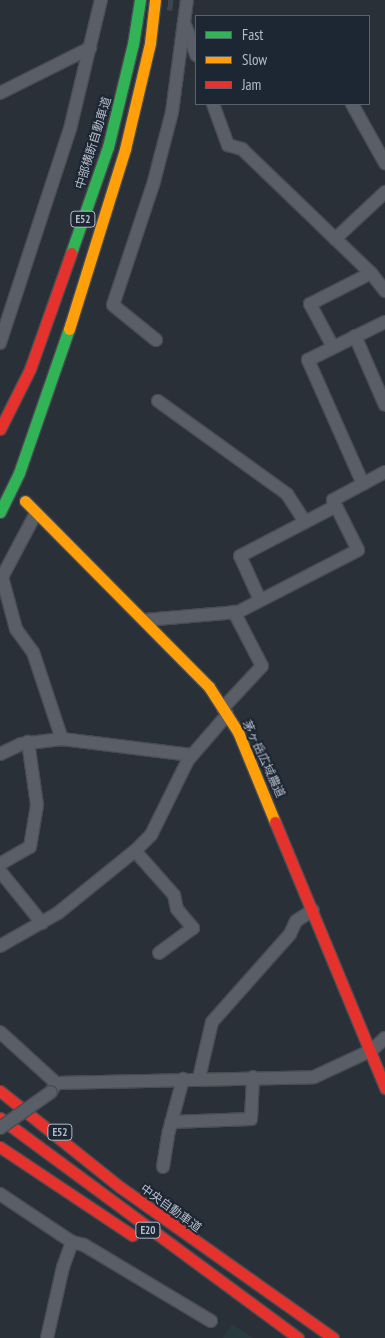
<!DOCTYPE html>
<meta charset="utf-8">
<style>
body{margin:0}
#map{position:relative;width:385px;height:1338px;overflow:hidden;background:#2a3038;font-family:"PT Sans Narrow","Noto Sans JP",sans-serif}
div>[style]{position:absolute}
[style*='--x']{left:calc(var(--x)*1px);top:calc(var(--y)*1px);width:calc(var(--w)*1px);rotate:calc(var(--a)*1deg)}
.green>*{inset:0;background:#273a3e}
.street-tunnel>*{height:12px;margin-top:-6px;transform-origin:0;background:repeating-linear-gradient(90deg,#3f454e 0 12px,transparent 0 18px)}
.roads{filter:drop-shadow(1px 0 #484c53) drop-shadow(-1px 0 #484c53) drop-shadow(0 1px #484c53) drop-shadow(0 -1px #484c53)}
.street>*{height:12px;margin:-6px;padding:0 6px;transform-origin:6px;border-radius:6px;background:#5a5e66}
.fast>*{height:11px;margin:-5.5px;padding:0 5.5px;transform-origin:5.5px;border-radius:5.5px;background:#30b455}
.slow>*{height:11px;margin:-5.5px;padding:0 5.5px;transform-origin:5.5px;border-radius:5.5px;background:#ff9f0a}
.jam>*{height:11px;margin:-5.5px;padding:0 5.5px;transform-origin:5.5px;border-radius:5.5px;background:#e5322d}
.bridges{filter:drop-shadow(1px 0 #484c53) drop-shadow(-1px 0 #484c53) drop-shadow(0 1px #484c53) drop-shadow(0 -1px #484c53)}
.street-bridge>*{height:12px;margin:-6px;padding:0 6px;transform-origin:6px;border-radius:6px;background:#5a5e66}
span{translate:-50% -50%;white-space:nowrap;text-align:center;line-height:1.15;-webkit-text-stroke:4px #1d2633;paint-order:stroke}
.shield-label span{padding:1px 4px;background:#1d2633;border:1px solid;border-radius:4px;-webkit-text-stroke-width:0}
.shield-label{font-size:11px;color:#b4bcc9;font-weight:700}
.street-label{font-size:12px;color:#b4bcc9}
.legend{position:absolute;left:195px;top:15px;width:175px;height:90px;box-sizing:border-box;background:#1d2633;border:1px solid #59626f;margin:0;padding:6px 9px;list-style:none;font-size:15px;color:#b4bcc9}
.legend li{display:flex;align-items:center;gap:10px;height:25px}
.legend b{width:25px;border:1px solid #59626f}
</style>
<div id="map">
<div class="green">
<div style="clip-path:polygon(232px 1324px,253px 1338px,223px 1338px)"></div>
</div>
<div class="street-tunnel">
<div style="--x:150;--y:2;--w:23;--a:7"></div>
</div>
<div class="roads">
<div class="street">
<div style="--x:186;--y:27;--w:30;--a:70"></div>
<div style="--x:0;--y:93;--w:101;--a:-26.6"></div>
<div style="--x:213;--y:104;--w:44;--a:69.9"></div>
<div style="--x:228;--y:145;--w:15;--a:16"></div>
<div style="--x:242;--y:149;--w:179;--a:43.9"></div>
<div style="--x:371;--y:273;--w:23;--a:52"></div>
<div style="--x:352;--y:104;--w:68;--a:60.8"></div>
<div style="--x:335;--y:239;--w:69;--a:-43.2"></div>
<div style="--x:355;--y:336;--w:75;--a:66.5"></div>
<div style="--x:156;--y:340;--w:55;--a:-140.9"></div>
<div style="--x:113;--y:305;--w:126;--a:-71.6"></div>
<div style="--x:153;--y:185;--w:75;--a:-75.4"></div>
<div style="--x:172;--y:112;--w:113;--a:-82.4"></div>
<div style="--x:0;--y:343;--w:225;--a:-71.9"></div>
<div style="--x:70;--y:129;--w:133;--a:-76.5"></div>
<div style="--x:333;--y:347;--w:49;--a:-118.1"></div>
<div style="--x:310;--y:304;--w:68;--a:-26.9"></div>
<div style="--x:158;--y:401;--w:159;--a:35.8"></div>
<div style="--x:287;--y:494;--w:33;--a:57"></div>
<div style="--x:363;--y:484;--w:136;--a:-113.9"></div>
<div style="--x:308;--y:360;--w:86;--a:-26.3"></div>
<div style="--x:2;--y:577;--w:54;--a:74.9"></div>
<div style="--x:16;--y:629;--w:29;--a:54"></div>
<div style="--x:33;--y:652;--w:92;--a:71.6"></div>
<div style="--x:0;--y:581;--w:77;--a:-62.1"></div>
<div style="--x:260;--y:600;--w:48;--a:-114.4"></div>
<div style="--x:240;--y:556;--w:108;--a:-27.5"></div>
<div style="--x:145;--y:620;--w:93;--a:-4.9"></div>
<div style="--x:238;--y:612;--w:135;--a:-27.3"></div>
<div style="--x:358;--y:550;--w:56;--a:-116.6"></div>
<div style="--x:333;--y:500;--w:59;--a:-28.3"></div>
<div style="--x:223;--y:708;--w:57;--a:-47.1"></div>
<div style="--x:262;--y:666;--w:61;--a:-117.4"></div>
<div style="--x:0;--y:754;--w:23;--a:-25"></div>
<div style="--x:21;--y:744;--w:41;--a:-7"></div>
<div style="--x:62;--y:739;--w:130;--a:7.1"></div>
<div style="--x:135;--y:851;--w:59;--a:48.4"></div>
<div style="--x:174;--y:895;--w:14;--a:78"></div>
<div style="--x:177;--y:909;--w:25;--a:50"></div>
<div style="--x:193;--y:928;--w:42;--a:143.7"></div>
<div style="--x:0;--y:864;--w:34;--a:-30"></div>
<div style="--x:30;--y:847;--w:43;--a:-80.5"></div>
<div style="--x:37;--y:805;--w:64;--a:-98.1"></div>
<div style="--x:0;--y:871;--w:67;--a:51.1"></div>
<div style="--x:0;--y:946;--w:67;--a:-29.6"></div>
<div style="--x:58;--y:913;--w:102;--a:-39"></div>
<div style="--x:137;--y:849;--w:20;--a:-45"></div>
<div style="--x:151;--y:835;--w:84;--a:-63.7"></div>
<div style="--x:188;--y:760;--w:60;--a:-49.1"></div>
<div style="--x:0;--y:1032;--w:76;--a:42.3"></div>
<div style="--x:199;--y:1078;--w:57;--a:-76.9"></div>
<div style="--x:212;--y:1022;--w:118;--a:-48.4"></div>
<div style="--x:290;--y:934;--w:14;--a:-65"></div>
<div style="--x:296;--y:921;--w:20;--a:-33"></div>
<div style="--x:51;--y:1092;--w:10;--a:-61"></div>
<div style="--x:56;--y:1083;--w:258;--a:-1.3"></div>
<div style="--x:314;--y:1077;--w:64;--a:-25"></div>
<div style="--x:372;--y:1050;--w:18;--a:-43"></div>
<div style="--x:171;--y:1122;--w:80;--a:-2.1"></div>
<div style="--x:251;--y:1119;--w:42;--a:-87.3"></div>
<div style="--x:163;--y:1167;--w:36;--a:-81"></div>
<div style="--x:169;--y:1131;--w:54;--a:-74.9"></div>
<div style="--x:0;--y:1194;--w:87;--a:33.7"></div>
<div style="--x:72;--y:1242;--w:12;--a:14"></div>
<div style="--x:84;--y:1245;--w:148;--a:30.9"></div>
<div style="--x:47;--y:1338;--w:73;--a:-77.3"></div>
<div style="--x:63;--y:1267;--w:27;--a:-70"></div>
</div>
<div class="fast">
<div style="--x:71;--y:253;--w:112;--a:-70.8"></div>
<div style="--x:108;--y:147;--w:106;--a:-76.4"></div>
<div style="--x:133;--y:44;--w:45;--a:-81"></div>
<div style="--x:0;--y:512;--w:43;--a:-64"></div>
<div style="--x:19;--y:473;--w:152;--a:-70.9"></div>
</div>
<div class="slow">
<div style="--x:69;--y:329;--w:189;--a:-72.7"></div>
<div style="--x:125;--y:149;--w:109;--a:-76.7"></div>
<div style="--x:150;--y:43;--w:43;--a:-83.4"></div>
<div style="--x:25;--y:501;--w:262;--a:45.3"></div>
<div style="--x:209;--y:687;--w:54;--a:57.2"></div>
<div style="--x:238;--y:732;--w:97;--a:67.7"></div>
</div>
<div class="jam">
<div style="--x:0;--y:429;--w:67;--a:-63.4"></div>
<div style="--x:30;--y:369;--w:123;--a:-70.5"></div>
<div style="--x:275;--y:822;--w:288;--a:67.5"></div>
<div style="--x:0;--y:1091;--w:154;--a:38.7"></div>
<div style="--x:120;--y:1187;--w:261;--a:35.3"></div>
<div style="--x:0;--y:1118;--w:370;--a:36.4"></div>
<div style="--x:0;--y:1147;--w:159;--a:33.7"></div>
</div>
</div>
<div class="bridges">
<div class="street-bridge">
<div style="--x:0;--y:1128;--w:62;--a:-35.2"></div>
</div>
</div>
<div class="shield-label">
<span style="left:83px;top:219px">E52</span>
<span style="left:60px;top:1132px">E52</span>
<span style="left:148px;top:1230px">E20</span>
</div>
<div class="street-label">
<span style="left:93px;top:143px;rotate:-73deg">中部横断自動車道</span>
<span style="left:264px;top:759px;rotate:65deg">茅ヶ岳広域農道</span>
<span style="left:171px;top:1208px;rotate:36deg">中央自動車道</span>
</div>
<ul class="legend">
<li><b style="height:6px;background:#30b455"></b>Fast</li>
<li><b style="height:6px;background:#ff9f0a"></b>Slow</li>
<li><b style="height:6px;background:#e5322d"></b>Jam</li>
</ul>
</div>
